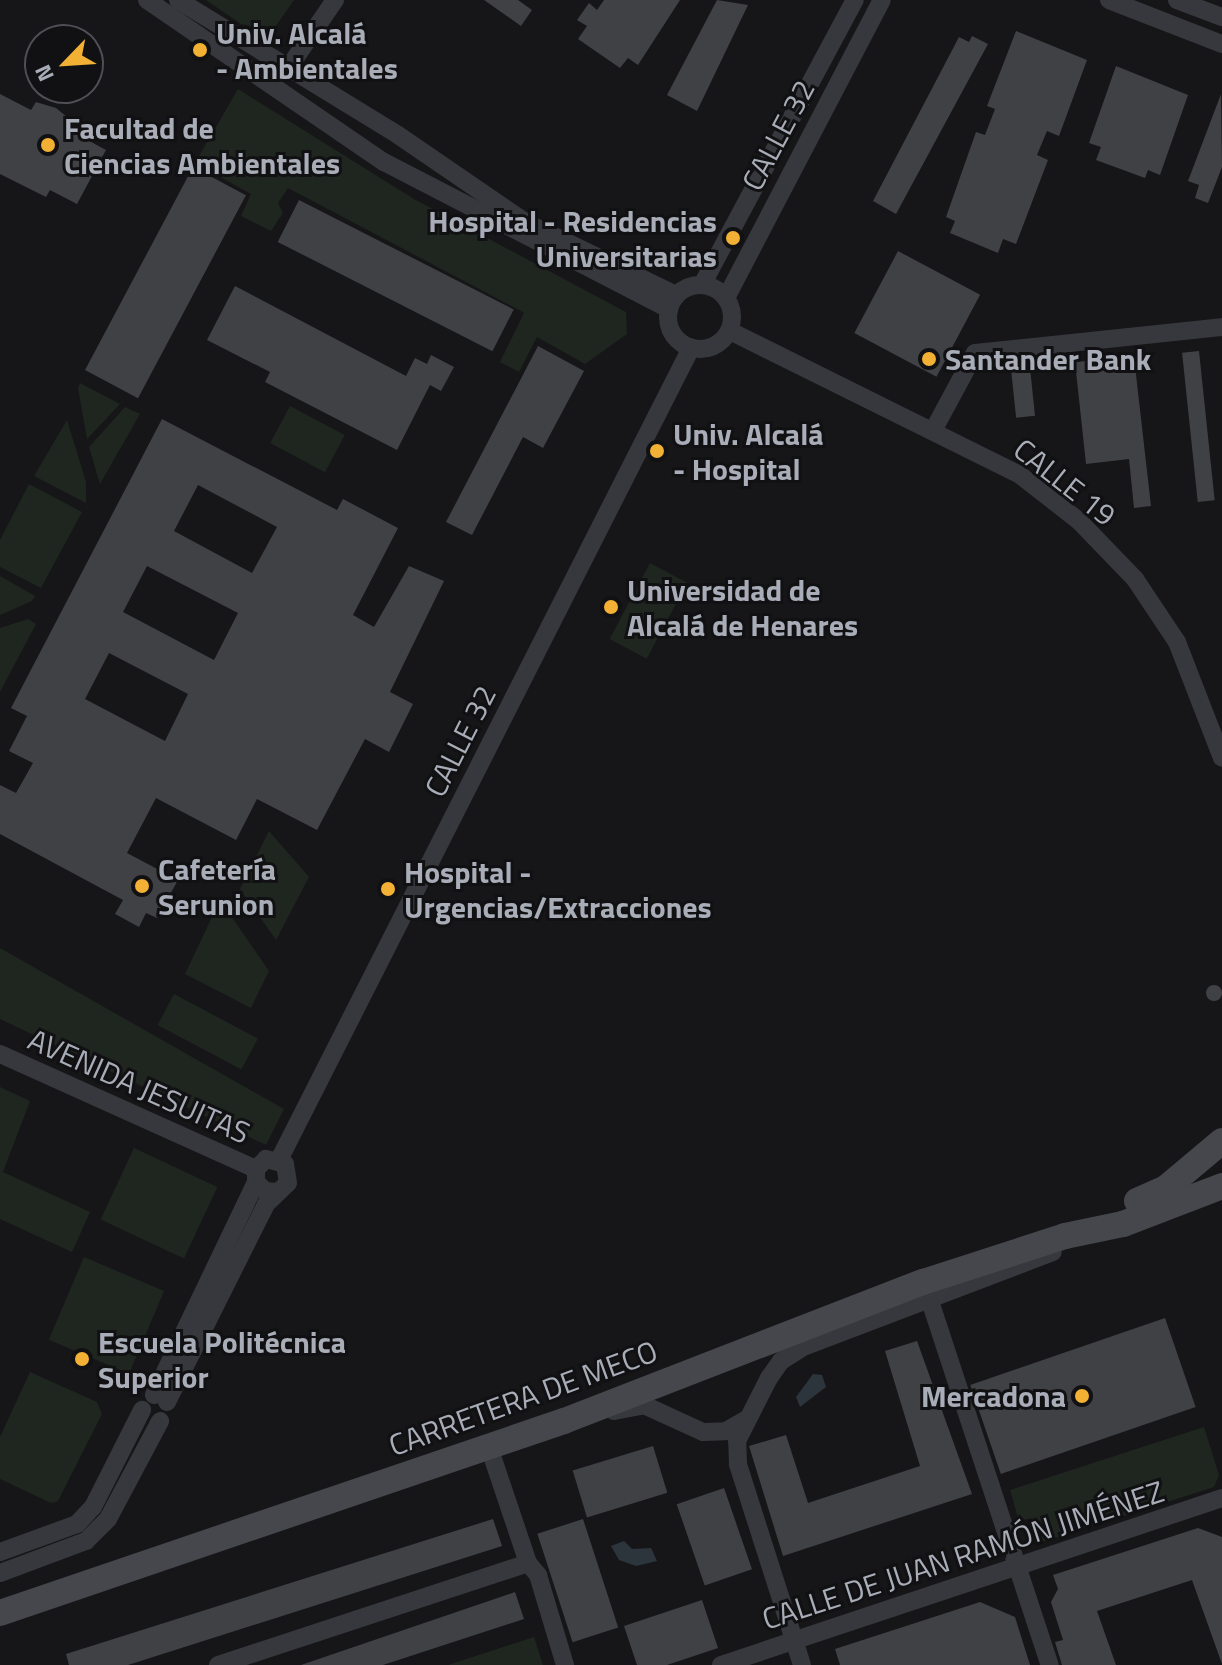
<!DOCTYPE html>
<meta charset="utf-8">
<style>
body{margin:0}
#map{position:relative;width:1222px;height:1665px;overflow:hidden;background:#161618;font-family:"Titillium Web",sans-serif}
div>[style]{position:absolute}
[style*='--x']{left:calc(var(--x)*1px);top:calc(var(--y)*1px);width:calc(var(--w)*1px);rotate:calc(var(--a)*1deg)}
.green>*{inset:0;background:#1e261f;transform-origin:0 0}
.water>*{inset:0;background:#2c353c}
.building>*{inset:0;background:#404145;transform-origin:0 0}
.round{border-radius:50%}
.street>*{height:18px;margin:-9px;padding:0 9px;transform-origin:9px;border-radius:9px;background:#37383d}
.street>.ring{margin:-9px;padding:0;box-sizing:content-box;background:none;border:18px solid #37383d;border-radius:50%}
.secondary>*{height:26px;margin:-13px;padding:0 13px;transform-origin:13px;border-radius:13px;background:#45474d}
.dots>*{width:22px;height:22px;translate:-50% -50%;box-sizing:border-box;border:4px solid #111113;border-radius:50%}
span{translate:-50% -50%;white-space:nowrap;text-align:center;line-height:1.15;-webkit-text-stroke:6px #111113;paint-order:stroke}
.poi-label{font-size:30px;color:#a8adb8;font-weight:700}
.left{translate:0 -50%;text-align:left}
.right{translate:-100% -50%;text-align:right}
.street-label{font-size:30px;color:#a8adb8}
.north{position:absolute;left:24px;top:24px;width:80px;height:80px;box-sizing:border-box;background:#111113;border:2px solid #4d4f55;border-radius:50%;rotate:245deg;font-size:22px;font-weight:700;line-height:32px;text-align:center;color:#a8adb8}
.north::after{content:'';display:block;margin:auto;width:28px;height:36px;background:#f2b134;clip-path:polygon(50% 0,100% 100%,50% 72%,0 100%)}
</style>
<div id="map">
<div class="green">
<div style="clip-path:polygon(206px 0,294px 0,273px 30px,241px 24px)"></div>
<div style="clip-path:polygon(238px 89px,414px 199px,626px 312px,627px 334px,585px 364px,537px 337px,519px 372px,500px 362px,524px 313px,521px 311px,288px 188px,278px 203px,283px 213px,271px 231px,241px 216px,251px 194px,195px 163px)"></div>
<div style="clip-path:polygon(80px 383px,120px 404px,87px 439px,78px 388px)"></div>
<div style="left:290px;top:406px;width:62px;height:42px;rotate:28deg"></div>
<div style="clip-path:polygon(125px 407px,140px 414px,100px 484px,89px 447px)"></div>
<div style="clip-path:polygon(67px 420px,86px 482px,86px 503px,34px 476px)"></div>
<div style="clip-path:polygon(29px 484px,82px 512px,41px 588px,0 567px,0 540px)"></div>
<div style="left:650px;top:563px;width:42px;height:86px;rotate:28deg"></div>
<div style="clip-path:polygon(0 576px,35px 596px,32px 601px,0 615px)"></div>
<div style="clip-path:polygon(28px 619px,36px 624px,0 692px,0 628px)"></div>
<div style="clip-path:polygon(269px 831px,309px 877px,276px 940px,240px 889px)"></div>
<div style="clip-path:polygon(220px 900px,269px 971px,251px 1008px,185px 974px)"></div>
<div style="clip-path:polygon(0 948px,284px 1109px,266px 1145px,0 1019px)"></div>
<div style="left:174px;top:994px;width:95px;height:35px;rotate:28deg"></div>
<div style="clip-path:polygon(0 1087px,30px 1101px,3px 1172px,90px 1212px,72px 1252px,0 1219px)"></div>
<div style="left:134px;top:1148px;width:92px;height:79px;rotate:25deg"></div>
<div style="left:84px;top:1257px;width:87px;height:90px;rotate:23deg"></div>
<div style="clip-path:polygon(30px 1372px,97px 1402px,102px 1414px,58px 1501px,51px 1503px,0 1479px,0 1437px)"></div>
<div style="clip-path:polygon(1204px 1427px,1219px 1475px,1214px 1487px,1039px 1543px,1031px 1518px,1019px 1521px,1010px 1490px)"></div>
<div style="clip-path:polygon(534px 1637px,543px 1665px,448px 1665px)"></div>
</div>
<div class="water">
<div style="clip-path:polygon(813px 1374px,822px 1375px,826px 1387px,800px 1407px,796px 1397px)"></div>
<div style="clip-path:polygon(624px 1541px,632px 1549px,651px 1548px,657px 1561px,636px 1566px,619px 1560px,611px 1546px)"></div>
</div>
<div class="building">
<div style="clip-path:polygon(484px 0,518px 0,532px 10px,521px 26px)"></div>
<div style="clip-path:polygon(604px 0,680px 0,638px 65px,628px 58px,620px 68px,578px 39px,587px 26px,577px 20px,589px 3px,597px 10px)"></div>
<div style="clip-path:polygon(717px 0,748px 5px,697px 111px,667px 95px)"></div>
<div style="clip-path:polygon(1016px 31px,1087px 60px,1059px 136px,1047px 131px,1037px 155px,1048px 160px,1016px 244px,1003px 239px,998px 253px,950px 233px,955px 221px,946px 217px,976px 132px,985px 135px,995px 109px,987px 106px)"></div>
<div style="clip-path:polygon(972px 36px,988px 44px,896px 214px,873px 201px,959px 37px,969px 42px)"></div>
<div style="clip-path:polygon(1116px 66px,1188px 95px,1160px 175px,1148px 170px,1145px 178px,1096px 160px,1101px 147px,1089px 143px)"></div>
<div style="clip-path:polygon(0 94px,31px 110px,36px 102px,56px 108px,73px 122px,69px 130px,106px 150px,77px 204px,50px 190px,46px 197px,0 174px)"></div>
<div style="clip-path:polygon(1221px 94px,1222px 167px,1208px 203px,1195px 198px,1199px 185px,1188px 181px)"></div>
<div style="left:193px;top:167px;width:60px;height:230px;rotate:28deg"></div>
<div style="left:299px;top:200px;width:241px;height:47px;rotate:27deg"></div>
<div style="left:898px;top:251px;width:93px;height:93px;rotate:28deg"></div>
<div style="clip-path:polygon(235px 286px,406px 376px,415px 358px,427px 364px,431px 355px,454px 367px,441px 391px,430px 385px,397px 450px,265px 382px,270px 372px,207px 340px)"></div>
<div style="clip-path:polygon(538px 346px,584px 371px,543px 448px,523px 437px,472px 535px,446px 522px)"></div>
<div style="left:1199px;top:351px;width:150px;height:17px;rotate:84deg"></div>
<div style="clip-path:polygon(1134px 357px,1151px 506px,1134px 508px,1129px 459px,1086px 464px,1075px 362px)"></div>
<div style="left:1030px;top:368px;width:48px;height:19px;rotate:84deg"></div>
<div style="clip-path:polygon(evenodd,162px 419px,337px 510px,343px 499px,398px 528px,353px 615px,374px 627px,409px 566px,444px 581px,390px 692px,413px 704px,389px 752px,365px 739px,317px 830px,257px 799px,236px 840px,156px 798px,127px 853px,178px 880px,157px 918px,146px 913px,139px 927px,115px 914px,123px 900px,0 834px,0 785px,16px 793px,33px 763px,9px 751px,27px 716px,11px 708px,162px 419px,198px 485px,277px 527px,252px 573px,174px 531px,198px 485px,162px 419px,147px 566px,238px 613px,214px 660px,123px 612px,147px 566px,162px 419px,109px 653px,188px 694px,165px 741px,85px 699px,109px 653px)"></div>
<div class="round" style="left:1206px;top:985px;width:16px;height:16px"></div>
<div style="left:1165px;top:1318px;width:94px;height:206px;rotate:71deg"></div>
<div style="clip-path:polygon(917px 1341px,972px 1494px,783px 1556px,749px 1446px,786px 1435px,808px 1503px,920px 1466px,885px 1351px)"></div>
<div style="left:653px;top:1446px;width:49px;height:84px;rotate:73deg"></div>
<div style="left:724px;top:1488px;width:86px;height:50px;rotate:71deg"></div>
<div style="clip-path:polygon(493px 1519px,502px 1546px,128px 1665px,69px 1665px,66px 1654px)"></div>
<div style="left:583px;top:1519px;width:114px;height:48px;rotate:72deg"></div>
<div style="clip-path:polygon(1198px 1528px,1222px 1537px,1222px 1664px,1192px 1580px,1097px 1611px,1116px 1665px,1062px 1665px,1055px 1642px,1063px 1640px,1051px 1602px,1058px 1589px,1053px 1575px)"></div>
<div style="clip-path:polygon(515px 1592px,524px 1619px,383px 1665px,301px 1665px)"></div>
<div style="clip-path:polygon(702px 1600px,718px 1648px,667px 1665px,637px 1665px,624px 1626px)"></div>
<div style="clip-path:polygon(980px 1602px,1015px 1617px,1030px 1665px,840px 1665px,835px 1649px)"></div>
</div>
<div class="street">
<div style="--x:147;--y:0;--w:287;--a:34.4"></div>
<div style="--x:384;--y:162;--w:321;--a:27.3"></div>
<div style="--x:178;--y:0;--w:258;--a:31.5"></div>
<div style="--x:398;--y:135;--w:154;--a:34.4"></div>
<div style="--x:525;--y:222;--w:168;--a:25.8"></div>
<div style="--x:1109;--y:0;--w:121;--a:21.3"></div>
<div style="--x:1177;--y:0;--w:48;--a:20.7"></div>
<div style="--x:287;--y:70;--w:85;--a:-55.6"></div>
<div class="ring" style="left:668px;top:285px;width:46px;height:46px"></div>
<div style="--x:702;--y:285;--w:323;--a:-61.8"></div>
<div style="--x:726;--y:298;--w:336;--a:-62.4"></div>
<div style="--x:730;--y:331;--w:324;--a:26.4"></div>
<div style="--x:1020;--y:475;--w:75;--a:37.9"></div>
<div style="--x:1079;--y:521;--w:81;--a:46"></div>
<div style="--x:1135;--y:579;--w:76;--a:56.3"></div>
<div style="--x:1177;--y:642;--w:124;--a:68.8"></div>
<div style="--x:934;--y:429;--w:86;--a:-61.7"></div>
<div style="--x:975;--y:353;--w:248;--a:-6"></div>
<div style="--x:0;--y:1054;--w:281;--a:24.2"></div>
<div style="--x:279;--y:1160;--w:911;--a:-63.1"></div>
<div style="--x:930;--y:1301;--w:383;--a:71.8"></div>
<div style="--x:154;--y:1395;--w:236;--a:-64.4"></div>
<div style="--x:167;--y:1402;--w:221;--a:-63.4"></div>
<div style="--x:266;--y:1204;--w:30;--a:-44"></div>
<div style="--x:288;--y:1183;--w:19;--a:-99"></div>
<div style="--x:285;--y:1164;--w:20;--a:-165"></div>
<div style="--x:266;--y:1159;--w:14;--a:135"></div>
<div style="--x:256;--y:1169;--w:13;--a:90"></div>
<div style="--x:256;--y:1182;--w:13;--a:45"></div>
<div style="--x:265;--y:1191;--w:13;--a:4"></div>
<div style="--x:614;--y:1411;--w:31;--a:-11"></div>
<div style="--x:644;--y:1405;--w:65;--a:24.6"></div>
<div style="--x:703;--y:1432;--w:23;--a:-2"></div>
<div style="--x:726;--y:1431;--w:22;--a:-30"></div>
<div style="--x:489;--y:1447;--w:122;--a:71.4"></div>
<div style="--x:0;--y:1552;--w:82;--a:-20"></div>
<div style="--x:77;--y:1524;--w:23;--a:-47"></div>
<div style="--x:93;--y:1507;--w:109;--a:-63.2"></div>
<div style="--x:0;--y:1573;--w:92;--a:-20.4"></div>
<div style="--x:86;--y:1541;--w:31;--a:-45"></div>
<div style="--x:108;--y:1519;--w:111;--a:-62"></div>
<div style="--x:218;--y:1665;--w:326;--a:-18.2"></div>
<div style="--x:528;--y:1563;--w:16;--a:50"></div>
<div style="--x:538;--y:1575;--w:94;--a:73.3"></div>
<div style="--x:721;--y:1665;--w:528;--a:-18.43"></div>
<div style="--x:802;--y:1665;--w:211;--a:-107.7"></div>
<div style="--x:738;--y:1464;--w:23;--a:-92"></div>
<div style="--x:737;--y:1441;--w:71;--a:-63.1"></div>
<div style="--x:769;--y:1378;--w:21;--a:-55"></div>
<div style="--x:781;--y:1361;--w:26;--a:-32"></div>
<div style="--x:803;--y:1347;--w:267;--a:-20.8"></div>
</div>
<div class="secondary">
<div style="--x:1137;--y:1201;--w:32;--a:-24"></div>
<div style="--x:1166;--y:1188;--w:73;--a:-40"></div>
<div style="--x:0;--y:1613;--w:596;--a:-18.8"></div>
<div style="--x:564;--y:1421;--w:385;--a:-21.2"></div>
<div style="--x:923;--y:1282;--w:149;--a:-17.9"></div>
<div style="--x:1065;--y:1236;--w:59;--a:-11.7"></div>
<div style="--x:1123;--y:1224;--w:106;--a:-21"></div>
</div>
<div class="dots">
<div style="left:200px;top:50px;background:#f2b134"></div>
<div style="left:48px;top:145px;background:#f2b134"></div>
<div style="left:733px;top:238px;background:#f2b134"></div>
<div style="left:929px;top:359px;background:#f2b134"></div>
<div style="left:657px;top:451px;background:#f2b134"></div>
<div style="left:611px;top:607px;background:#f2b134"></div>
<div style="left:142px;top:886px;background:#f2b134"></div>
<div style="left:388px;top:889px;background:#f2b134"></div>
<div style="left:82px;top:1359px;background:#f2b134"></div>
<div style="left:1082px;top:1396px;background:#f2b134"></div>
</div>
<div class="poi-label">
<span class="left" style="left:216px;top:50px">Univ. Alcalá<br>- Ambientales</span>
<span class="left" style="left:64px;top:145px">Facultad de<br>Ciencias Ambientales</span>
<span class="right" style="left:717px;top:238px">Hospital - Residencias<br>Universitarias</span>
<span class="left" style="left:945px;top:359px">Santander Bank</span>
<span class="left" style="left:673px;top:451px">Univ. Alcalá<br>- Hospital</span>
<span class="left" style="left:627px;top:607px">Universidad de<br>Alcalá de Henares</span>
<span class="left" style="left:158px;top:886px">Cafetería<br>Serunion</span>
<span class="left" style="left:404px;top:889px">Hospital -<br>Urgencias/Extracciones</span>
<span class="left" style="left:98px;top:1359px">Escuela Politécnica<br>Superior</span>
<span class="right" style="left:1066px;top:1396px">Mercadona</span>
</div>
<div class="street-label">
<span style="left:778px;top:135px;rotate:-62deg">CALLE 32</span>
<span style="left:1065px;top:482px;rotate:38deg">CALLE 19</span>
<span style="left:460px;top:741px;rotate:-63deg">CALLE 32</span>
<span style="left:139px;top:1086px;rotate:24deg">AVENIDA JESUITAS</span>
<span style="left:523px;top:1398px;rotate:-20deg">CARRETERA DE MECO</span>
<span style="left:963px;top:1555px;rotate:-18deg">CALLE DE JUAN RAMÓN JIMÉNEZ</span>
</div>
<div class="north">N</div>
</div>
